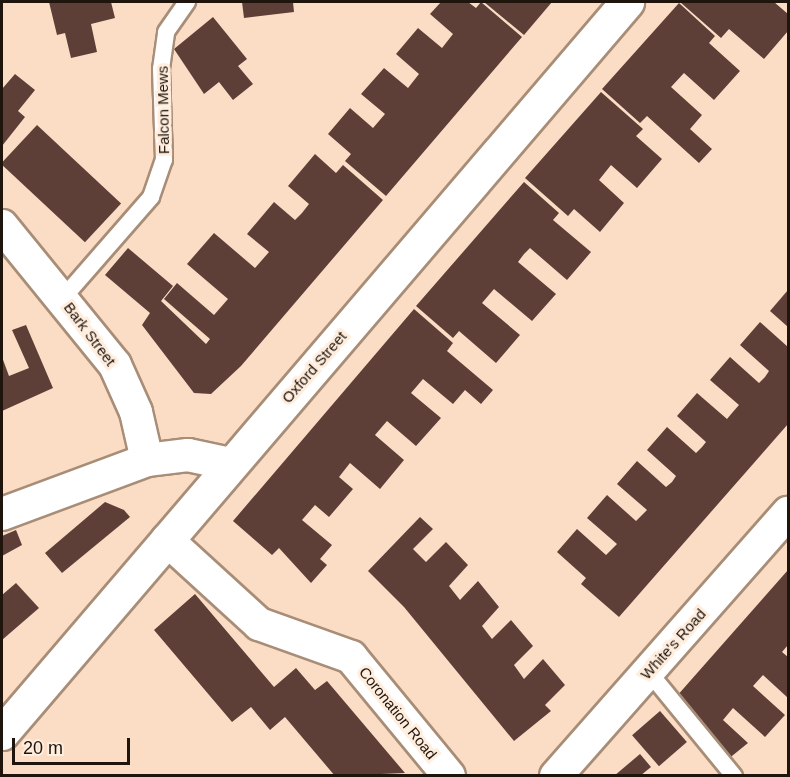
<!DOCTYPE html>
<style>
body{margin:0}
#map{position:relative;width:790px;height:777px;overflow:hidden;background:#fbddc5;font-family:Arial,sans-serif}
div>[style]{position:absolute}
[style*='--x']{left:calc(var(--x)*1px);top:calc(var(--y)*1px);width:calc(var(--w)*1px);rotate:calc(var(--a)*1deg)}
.building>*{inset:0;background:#5e3f38;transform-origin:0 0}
.roads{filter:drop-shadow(2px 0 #a88d77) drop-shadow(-2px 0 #a88d77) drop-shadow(0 2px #a88d77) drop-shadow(0 -2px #a88d77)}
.lane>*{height:16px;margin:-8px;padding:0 8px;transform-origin:8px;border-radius:8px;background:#fff}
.street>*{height:32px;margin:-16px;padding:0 16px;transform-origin:16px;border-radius:16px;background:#fff}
.secondary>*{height:33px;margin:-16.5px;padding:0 16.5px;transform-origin:16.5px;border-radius:16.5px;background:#fff}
span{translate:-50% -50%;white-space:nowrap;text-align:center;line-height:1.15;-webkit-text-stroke:6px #ffedde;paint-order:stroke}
.street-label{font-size:15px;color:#1f150c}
.frame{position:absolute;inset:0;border:3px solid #1f150c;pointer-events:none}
.scale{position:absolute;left:12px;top:738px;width:118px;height:27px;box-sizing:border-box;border:3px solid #1f150c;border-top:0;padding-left:8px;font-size:18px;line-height:21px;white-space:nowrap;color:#1f150c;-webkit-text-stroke:4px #ffedde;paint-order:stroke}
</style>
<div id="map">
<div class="building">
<div style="clip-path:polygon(49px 2px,111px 2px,115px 18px,91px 24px,97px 52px,71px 58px,65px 33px,57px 35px)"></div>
<div style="clip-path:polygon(242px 2px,293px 2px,294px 12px,244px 18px)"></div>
<div style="clip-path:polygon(441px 2px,468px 2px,476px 8px,481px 2px,522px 37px,386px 196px,345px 161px,351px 154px,328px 134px,350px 108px,373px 128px,385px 114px,361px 94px,384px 68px,408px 88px,419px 74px,396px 54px,418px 28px,442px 48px,453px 34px,430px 14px)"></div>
<div style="clip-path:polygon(484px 2px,552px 2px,524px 35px)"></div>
<div style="clip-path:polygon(680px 2px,774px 2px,788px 14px,788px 31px,764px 59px,729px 29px,721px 38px)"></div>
<div style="clip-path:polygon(679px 3px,715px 36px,709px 43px,740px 71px,714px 100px,684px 73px,671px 87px,702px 115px,690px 129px,712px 149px,699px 163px,647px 116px,640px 123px,602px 89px)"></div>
<div style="clip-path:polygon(213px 17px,247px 59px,238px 66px,253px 84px,233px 100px,219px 82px,204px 94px,174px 49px)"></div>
<div style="clip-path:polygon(15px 74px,35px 90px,18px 111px,25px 117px,2px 146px,2px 89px)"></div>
<div style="clip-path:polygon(601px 92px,643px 129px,636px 136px,662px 159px,637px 188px,611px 165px,599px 180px,624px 203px,600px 232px,574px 209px,568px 216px,525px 178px)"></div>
<div style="left:37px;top:125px;width:115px;height:53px;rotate:43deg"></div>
<div style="clip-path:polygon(315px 154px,336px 173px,343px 165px,383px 200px,241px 366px,211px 394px,194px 393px,142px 325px,150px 313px,105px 275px,128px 248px,173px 286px,161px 301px,206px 344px,210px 339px,164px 299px,177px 283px,214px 315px,228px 299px,187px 264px,214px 233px,255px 268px,269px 252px,247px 234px,274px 202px,295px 220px,302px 213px,309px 204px,288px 186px)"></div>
<div style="clip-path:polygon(524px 182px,559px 213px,553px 220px,591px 252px,567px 280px,530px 248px,524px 254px,518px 262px,556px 294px,532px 321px,494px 289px,482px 303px,520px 335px,496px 363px,459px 331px,453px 338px,416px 306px)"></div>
<div style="clip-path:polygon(788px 290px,788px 327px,770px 311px)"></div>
<div style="clip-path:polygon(414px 309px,453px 343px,447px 351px,493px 390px,481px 404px,465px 390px,453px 404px,423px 379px,411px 393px,441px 418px,416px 446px,387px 421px,375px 435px,404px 460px,380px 489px,350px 463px,339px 477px,353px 489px,329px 517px,315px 505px,302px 520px,332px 545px,320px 559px,327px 565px,311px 583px,279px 548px,272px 555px,233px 521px)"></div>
<div style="clip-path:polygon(760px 322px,788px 347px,788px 424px,619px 617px,581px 584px,586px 578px,557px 552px,577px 529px,606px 555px,617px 544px,587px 518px,607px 495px,636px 521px,647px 510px,617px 484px,637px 461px,666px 487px,672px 482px,676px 476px,647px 450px,667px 427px,696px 453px,702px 447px,706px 442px,677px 416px,697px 393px,727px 419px,732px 413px,739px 405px,710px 380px,730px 357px,759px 383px,765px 377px,769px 371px,740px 345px)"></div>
<div style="clip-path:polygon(26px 325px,53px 388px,2px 411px,2px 357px,9px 376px,29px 368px,12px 330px)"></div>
<div style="clip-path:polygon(105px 502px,124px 510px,130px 517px,62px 573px,45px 553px)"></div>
<div style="clip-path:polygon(420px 517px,433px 529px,413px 549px,426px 562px,446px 542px,468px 565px,449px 586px,460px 600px,478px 581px,499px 607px,482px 626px,492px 639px,511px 620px,533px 646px,514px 665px,524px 679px,543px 659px,565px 685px,545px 705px,551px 711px,514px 741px,404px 607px,368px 571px)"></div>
<div style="clip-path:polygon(16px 530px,22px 545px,2px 556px,2px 536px)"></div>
<div style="clip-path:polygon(788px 570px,788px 645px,782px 652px,788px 657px,788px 698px,763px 675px,753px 686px,785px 715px,765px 737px,733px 708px,723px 720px,748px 743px,727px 760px,676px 697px)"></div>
<div style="clip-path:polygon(16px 583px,39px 608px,2px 640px,2px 595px)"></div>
<div style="clip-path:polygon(195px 594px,274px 687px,296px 668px,315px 690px,327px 681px,405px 773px,335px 776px,285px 717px,270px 730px,251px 707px,232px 722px,154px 630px)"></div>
<div style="left:660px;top:711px;width:41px;height:37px;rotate:49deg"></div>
<div style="clip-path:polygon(640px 754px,651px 767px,640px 776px,614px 776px)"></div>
</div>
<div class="roads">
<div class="lane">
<div style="--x:63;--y:298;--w:134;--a:-48.9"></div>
<div style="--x:151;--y:197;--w:39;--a:-71"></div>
<div style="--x:164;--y:160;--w:91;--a:-91.9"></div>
<div style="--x:161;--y:69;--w:37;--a:-82"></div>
<div style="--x:166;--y:32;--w:37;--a:-55"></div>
<div style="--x:648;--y:671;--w:136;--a:50.7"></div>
</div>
<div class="street">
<div style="--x:2;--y:226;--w:179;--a:50.9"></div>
<div style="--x:115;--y:365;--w:51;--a:65.9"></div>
<div style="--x:136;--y:412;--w:49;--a:77.1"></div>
<div style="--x:2;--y:514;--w:155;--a:-20.4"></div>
<div style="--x:147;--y:460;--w:41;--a:-7"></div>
<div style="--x:188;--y:455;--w:43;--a:12.1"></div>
<div style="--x:167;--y:540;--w:125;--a:42.4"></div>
<div style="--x:259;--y:624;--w:98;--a:19.7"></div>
<div style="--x:351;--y:657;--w:154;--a:50.5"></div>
<div style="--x:556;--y:776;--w:351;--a:-48.6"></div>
</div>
<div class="secondary">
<div style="--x:2;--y:733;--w:962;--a:-49.47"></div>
</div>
</div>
<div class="street-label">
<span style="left:163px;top:110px;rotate:-91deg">Falcon Mews</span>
<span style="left:90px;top:334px;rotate:53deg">Bark Street</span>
<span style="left:314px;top:367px;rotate:-49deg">Oxford Street</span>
<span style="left:673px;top:644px;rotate:-48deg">White's Road</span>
<span style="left:398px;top:713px;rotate:51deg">Coronation Road</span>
</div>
<div class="frame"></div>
<div class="scale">20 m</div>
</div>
